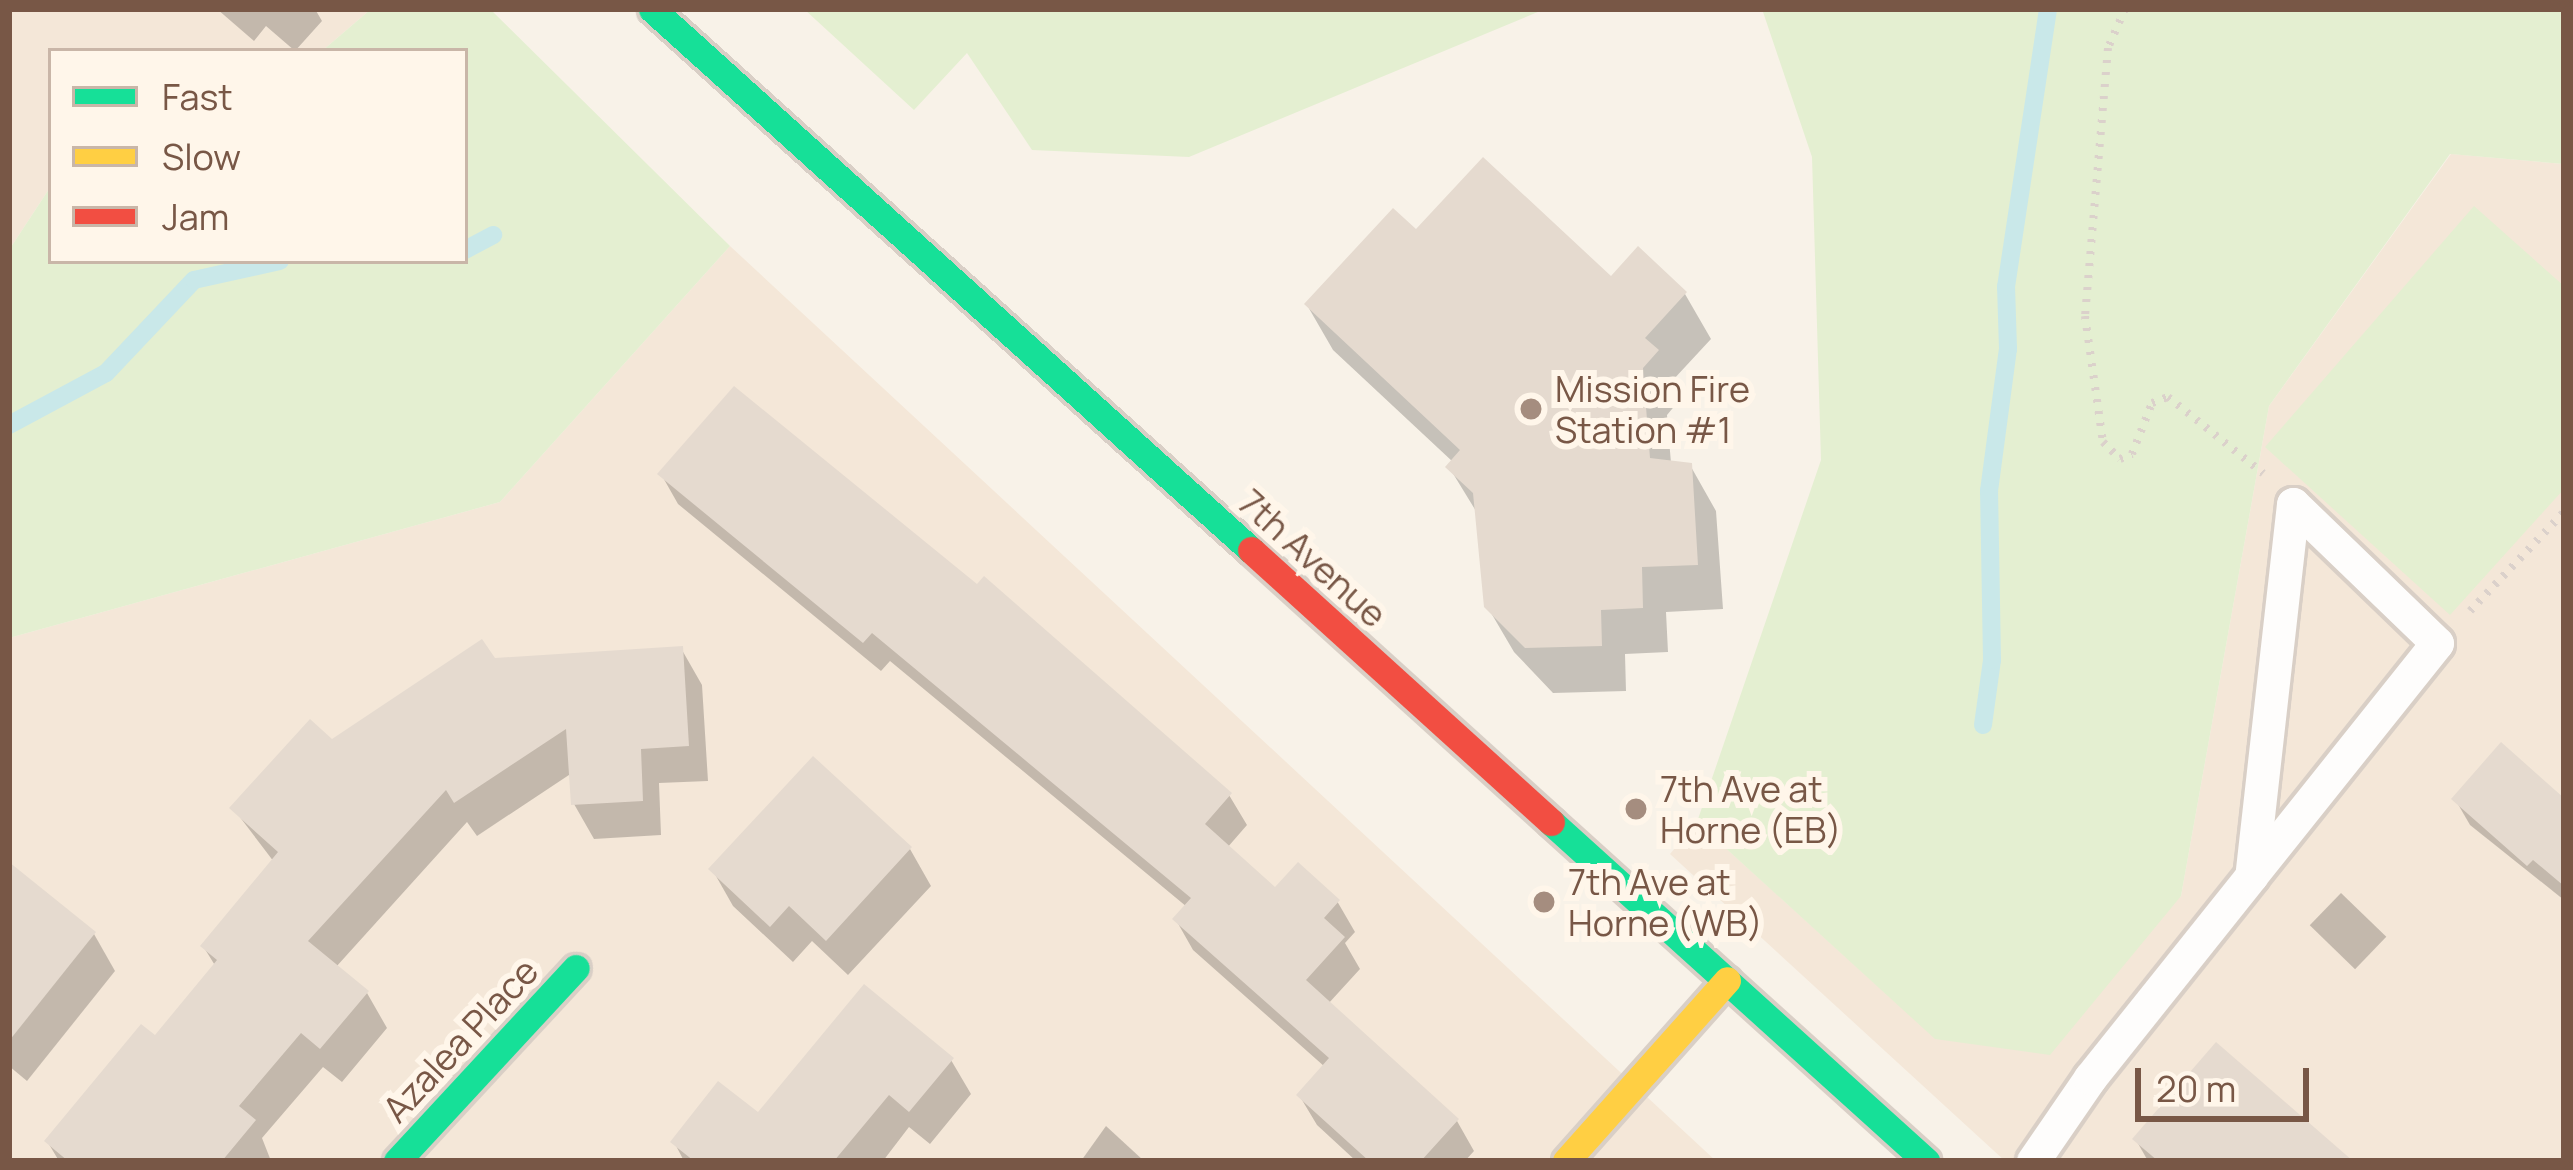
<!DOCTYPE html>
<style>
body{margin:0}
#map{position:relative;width:2573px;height:1170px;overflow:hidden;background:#f8f2e8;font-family:Manrope,sans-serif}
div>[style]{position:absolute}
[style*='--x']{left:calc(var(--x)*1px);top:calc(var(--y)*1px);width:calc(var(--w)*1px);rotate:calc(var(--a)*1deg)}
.residential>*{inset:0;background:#f4e7d8}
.green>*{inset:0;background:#e4efd1}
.shadow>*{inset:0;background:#0003;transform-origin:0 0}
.stream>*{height:18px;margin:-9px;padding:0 9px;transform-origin:9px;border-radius:9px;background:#c9e8e9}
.building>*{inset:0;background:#e5dacf}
.path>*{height:8px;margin-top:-4px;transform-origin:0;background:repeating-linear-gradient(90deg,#dbd1cb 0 3px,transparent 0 12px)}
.roads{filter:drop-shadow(3px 0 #d9cfc6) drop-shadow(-3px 0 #d9cfc6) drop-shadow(0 3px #d9cfc6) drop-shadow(0 -3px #d9cfc6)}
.lane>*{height:33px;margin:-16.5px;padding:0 16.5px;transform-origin:16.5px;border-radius:16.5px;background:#fefdfc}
.fast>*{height:27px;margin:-13.5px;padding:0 13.5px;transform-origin:13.5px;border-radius:13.5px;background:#16e098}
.slow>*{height:27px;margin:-13.5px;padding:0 13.5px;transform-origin:13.5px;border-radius:13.5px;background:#ffcf43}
.jam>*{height:27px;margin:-13.5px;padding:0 13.5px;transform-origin:13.5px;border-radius:13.5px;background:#f24e42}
.dots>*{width:33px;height:33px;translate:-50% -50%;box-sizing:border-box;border:6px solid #fff6ea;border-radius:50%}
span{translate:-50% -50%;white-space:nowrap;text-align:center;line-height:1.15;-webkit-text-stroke:12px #fff6ea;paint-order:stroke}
.poi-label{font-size:36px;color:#785746}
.left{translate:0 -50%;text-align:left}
.street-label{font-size:36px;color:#785746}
.frame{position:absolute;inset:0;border:12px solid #785746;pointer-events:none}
.legend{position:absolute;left:48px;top:48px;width:420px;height:216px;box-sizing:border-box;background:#fff6ea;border:3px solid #c9b6a8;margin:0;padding:15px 21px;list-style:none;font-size:36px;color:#785746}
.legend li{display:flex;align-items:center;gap:24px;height:60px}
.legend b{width:60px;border:3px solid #c9b6a8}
.scale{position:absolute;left:2135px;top:1068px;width:174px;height:54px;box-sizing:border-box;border:6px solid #785746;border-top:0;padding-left:15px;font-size:36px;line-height:42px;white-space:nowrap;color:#785746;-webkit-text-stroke:9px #fff6ea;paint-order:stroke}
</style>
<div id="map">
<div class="residential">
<div style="clip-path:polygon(9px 9px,371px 9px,322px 51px,51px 51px,51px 186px,9px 250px)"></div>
<div style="clip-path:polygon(2451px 154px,2564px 164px,2564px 1161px,2005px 1161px,1670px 854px,1697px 822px,1935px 1038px,2181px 896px,2269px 406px)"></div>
<div style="clip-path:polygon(730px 246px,1716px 1161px,9px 1161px,9px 638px,500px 502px)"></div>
</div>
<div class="green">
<div style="clip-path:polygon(371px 9px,490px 9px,730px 246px,500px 502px,9px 638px,9px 250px,51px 186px,51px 261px,465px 261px,465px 51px,322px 51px)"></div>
<div style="clip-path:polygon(804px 9px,1545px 9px,1189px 157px,1032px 150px,967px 53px,914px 110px)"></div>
<div style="clip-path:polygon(1762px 9px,2564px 9px,2564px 164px,2450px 154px,2269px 406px,2181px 896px,2050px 1055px,1935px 1039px,1697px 822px,1821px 460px,1812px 157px)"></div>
<div style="clip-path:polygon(2474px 206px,2564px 286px,2564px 489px,2450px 615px,2265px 447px)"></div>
</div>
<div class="shadow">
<div style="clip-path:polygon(217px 9px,315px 9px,322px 21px,295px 51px,266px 26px,254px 41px)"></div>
<div style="clip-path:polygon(1417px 233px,1685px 294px,1711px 339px,1673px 380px,1682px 397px,1667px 415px,1671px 463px,1690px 465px,1716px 511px,1723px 609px,1666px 612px,1668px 652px,1625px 654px,1626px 691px,1553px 693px,1514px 652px,1487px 606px,1479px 516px,1449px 467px,1453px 462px,1333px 350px,1307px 305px)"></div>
<div style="clip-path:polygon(661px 474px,1229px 795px,1247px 825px,1227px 848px,1276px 892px,1337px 901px,1355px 932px,1345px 943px,1360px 969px,1328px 1004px,1457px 1121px,1474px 1151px,1465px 1161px,1356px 1161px,1317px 1125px,1299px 1095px,1325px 1067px,1193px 950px,1176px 920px,1187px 907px,890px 661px,881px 671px,678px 504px)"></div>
<div style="clip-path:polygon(682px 650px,702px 685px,708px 781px,659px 783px,661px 835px,594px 839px,574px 804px,572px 773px,477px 836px,467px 822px,336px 967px,367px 993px,387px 1028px,342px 1082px,323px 1067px,262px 1138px,271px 1161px,59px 1161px,47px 1141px,156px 1040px,216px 967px,203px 946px,274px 862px,233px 808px,332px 743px,493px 661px)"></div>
<div style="clip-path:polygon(814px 760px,910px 849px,931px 886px,848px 975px,812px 941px,793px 962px,733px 906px,712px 869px)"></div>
<div style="clip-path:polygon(2455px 799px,2564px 802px,2564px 900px,2470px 825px)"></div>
<div style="clip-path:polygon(9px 866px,94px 934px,115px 971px,27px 1081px,9px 1066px)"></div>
<div style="left:2341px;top:893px;width:63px;height:45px;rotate:44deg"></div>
<div style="clip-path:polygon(951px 1060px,971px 1094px,930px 1144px,909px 1127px,883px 1161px,684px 1161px,674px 1142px)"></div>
<div style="clip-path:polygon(1106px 1126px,1144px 1161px,1081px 1161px)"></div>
<div style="clip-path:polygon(2136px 1140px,2352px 1161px,2148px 1161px)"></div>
</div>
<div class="stream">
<div style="--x:465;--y:250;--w:32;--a:-28"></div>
<div style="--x:9;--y:425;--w:110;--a:-28.2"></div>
<div style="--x:106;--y:373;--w:128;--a:-46.6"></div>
<div style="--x:194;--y:280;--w:88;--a:-12.5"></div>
<div style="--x:1983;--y:725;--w:66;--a:-82.1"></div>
<div style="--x:1992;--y:660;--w:169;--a:-91"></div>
<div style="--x:1989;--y:491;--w:143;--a:-82.4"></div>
<div style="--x:2008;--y:349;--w:62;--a:-91.8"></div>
<div style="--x:2006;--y:287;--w:281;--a:-81.4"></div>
</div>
<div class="building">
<div style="clip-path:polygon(1483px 157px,1611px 276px,1638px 246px,1687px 292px,1645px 338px,1659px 350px,1643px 368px,1650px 458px,1692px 463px,1698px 565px,1642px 567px,1643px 608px,1601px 610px,1602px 646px,1525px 648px,1484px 607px,1473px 493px,1445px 467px,1460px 450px,1304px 304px,1393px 208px,1416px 229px)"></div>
<div style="clip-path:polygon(734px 386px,977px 584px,984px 576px,1232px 793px,1205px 824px,1275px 887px,1298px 862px,1340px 900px,1324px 918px,1345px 937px,1306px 980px,1459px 1119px,1421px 1161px,1369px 1161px,1296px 1095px,1329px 1058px,1172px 919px,1191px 898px,872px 633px,863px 643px,657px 474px)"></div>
<div style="clip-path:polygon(482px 639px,495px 658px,683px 646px,689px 746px,641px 749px,643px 801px,571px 805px,566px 729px,454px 803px,446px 790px,308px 941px,369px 991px,320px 1049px,301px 1033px,239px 1106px,256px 1120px,222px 1161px,68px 1161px,44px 1141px,141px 1024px,155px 1035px,217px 960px,200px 946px,278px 852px,229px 808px,310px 719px,332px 739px)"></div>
<div style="clip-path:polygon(2501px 742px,2564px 798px,2564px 886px,2533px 860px,2527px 866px,2451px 799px)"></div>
<div style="clip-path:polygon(813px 756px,912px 847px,826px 941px,789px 906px,770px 927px,708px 869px)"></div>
<div style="clip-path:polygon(9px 862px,96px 932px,9px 1041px)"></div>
<div style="clip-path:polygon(864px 984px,954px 1058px,909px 1112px,889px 1095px,834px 1161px,694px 1161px,670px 1142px,718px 1081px,758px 1112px)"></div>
<div style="clip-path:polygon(2216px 1042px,2353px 1161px,2158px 1161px,2132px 1139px)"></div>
</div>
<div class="path">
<div style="--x:2125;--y:9;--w:43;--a:113.6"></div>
<div style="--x:2108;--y:48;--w:269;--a:94.9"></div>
<div style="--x:2085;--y:316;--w:127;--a:81.9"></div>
<div style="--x:2103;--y:442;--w:24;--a:45"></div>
<div style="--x:2120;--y:459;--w:13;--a:-23"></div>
<div style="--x:2132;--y:454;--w:55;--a:-68.6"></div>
<div style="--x:2152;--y:403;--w:17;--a:-21"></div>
<div style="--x:2168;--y:397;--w:122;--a:38.7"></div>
<div style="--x:2470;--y:611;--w:137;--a:-46.5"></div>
</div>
<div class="roads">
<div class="lane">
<div style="--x:2033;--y:1161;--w:101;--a:-55.5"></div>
<div style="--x:2090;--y:1078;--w:258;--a:-51.4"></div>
<div style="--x:2251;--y:876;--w:298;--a:-51.4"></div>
<div style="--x:2437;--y:643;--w:200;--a:-136"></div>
<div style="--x:2293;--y:504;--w:374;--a:96.4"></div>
</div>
<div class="fast">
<div style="--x:652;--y:9;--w:807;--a:42.09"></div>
<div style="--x:1551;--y:822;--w:506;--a:42.11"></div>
<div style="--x:397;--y:1161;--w:263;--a:-47.2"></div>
</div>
<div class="slow">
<div style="--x:1566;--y:1161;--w:242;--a:-48.3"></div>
</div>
<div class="jam">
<div style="--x:1251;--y:550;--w:405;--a:42.2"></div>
</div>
</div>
<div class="dots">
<div style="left:1531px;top:409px;background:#a58d7f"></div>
<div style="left:1636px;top:809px;background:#a58d7f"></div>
<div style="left:1544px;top:902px;background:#a58d7f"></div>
</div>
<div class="poi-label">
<span class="left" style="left:1555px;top:409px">Mission Fire<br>Station #1</span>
<span class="left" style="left:1660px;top:809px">7th Ave at<br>Horne (EB)</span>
<span class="left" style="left:1568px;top:902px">7th Ave at<br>Horne (WB)</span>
</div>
<div class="street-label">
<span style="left:1313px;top:558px;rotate:42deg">7th Avenue</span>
<span style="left:460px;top:1040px;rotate:-47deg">Azalea Place</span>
</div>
<div class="frame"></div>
<ul class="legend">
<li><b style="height:15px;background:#16e098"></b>Fast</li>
<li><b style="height:15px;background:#ffcf43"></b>Slow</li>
<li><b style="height:15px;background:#f24e42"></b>Jam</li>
</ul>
<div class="scale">20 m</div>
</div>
